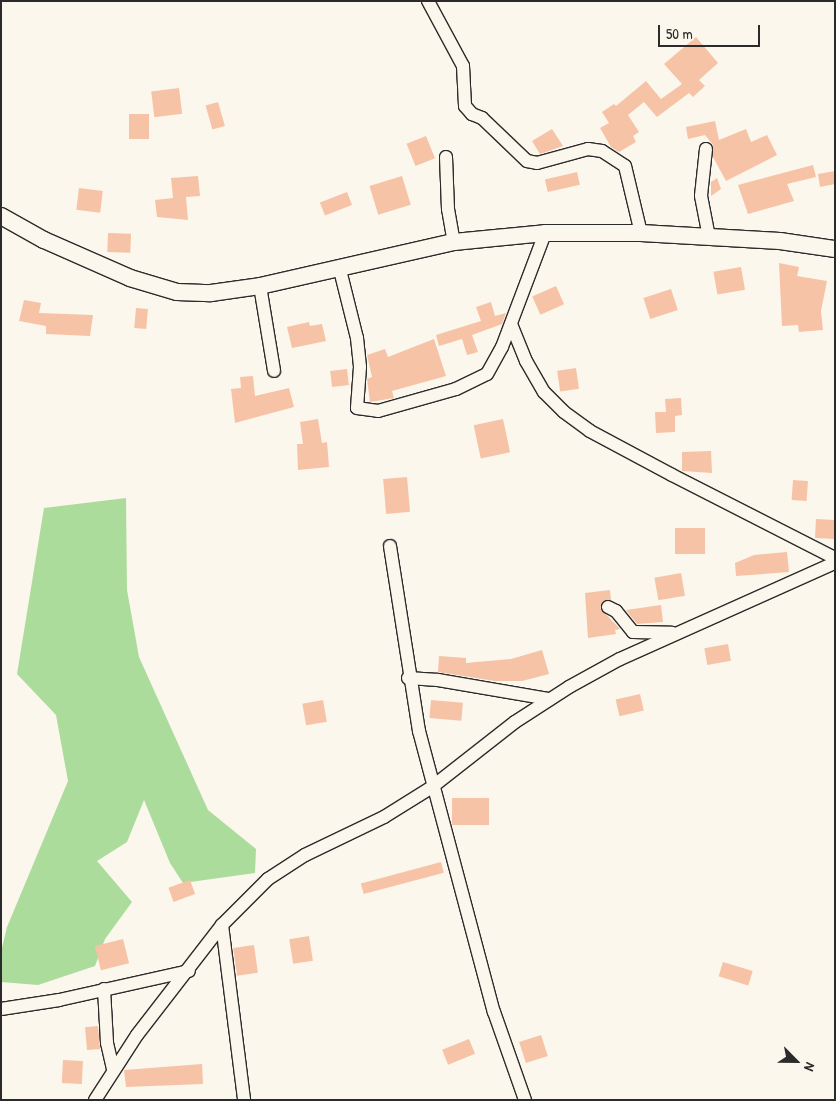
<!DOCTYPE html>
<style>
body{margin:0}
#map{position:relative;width:836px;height:1101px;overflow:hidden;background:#fbf7ec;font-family:"Patrick Hand",sans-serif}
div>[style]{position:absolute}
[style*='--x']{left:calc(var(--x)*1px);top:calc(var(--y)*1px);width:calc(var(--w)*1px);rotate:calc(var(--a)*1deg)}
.green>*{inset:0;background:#acdc9c}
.building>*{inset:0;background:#f6c3a7;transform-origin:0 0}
.roads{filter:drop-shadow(1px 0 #2b2b2b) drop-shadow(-1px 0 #2b2b2b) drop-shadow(0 1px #2b2b2b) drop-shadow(0 -1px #2b2b2b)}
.street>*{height:12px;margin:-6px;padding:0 6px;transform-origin:6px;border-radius:6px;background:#fbf7ec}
.secondary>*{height:16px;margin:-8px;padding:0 8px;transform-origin:8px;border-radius:8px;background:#fbf7ec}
span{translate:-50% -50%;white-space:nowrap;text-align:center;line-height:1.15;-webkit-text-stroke:4px #fbf7ec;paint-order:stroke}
.frame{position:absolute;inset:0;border:2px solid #2b2b2b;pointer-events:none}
.north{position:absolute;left:771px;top:1036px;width:50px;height:50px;-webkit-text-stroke:4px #fbf7ec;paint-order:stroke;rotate:113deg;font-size:14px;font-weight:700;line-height:20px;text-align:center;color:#2b2b2b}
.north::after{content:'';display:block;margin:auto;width:18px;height:22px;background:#2b2b2b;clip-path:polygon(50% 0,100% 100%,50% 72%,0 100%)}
.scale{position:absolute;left:658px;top:25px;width:102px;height:22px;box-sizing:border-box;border:2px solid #2b2b2b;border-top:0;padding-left:6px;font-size:15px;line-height:18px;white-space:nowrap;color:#2b2b2b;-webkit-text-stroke:4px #fbf7ec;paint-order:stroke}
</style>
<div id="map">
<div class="green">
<div style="clip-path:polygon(126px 498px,127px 590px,139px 657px,208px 810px,256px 849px,255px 873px,183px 883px,170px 863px,144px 800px,127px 842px,97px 861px,132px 902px,105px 939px,95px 966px,38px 985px,1px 982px,1px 952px,7px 927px,68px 781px,56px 715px,17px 674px,44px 508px)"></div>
</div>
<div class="building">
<div style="clip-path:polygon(696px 37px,718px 63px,699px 80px,705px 86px,693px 97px,689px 93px,657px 117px,644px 102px,628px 115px,639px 132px,633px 136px,636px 142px,619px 152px,611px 147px,600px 128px,609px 123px,602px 112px,614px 104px,616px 106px,646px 81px,661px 99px,682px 84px,664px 64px)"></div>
<div style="left:179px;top:88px;width:26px;height:28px;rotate:83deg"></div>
<div style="left:218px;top:102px;width:25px;height:13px;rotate:74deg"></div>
<div style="left:149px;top:114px;width:25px;height:20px;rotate:90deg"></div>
<div style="clip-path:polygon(715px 121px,719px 140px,746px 129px,751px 142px,767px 135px,777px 155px,726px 181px,713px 157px,713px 145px,705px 135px,688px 139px,686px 127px)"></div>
<div style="clip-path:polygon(552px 129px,563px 146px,540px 154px,532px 141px)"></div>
<div style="left:426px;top:136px;width:24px;height:21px;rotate:68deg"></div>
<div style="clip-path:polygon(813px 165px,816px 177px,787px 184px,794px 201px,748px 214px,738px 185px)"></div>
<div style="clip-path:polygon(835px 171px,835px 184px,820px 187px,818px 174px)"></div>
<div style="left:577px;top:172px;width:13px;height:33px;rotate:77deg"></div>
<div style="clip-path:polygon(198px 176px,200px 196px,186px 197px,188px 220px,157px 217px,155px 200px,173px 198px,171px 178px)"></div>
<div style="left:402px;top:176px;width:30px;height:34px;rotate:73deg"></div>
<div style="clip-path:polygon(717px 178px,721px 189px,711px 196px,711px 182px)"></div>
<div style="left:79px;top:188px;width:24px;height:22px;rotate:7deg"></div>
<div style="left:347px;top:192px;width:14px;height:29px;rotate:69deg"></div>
<div style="left:108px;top:233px;width:23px;height:19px;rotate:2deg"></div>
<div style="clip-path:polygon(779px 263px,799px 267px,797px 276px,827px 281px,821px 311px,823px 330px,799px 332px,798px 325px,782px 326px)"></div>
<div style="left:741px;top:267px;width:23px;height:28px;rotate:80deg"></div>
<div style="left:556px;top:286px;width:20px;height:26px;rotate:66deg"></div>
<div style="left:671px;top:289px;width:22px;height:29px;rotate:72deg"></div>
<div style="clip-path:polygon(24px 300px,41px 303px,39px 313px,93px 315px,90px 336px,46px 334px,46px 326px,19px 321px)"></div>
<div style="clip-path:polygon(491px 302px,495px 316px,506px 313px,502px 324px,472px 335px,478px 352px,467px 355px,462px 339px,439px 346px,436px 335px,481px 321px,476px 307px)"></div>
<div style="left:136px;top:308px;width:12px;height:20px;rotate:5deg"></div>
<div style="clip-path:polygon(309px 322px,310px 326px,322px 324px,326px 341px,292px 348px,287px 327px)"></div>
<div style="clip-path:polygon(434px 339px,446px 376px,392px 391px,394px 398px,370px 402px,367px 379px,372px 377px,367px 355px,385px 349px,388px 357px)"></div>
<div style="left:576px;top:368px;width:21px;height:19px;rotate:82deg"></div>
<div style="left:347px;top:369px;width:16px;height:17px;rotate:83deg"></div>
<div style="clip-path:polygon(253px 376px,255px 396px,289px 388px,294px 407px,235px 423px,231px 389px,241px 388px,240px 377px)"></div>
<div style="clip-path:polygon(681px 398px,682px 415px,675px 416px,675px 432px,656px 433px,655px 412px,666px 412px,665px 399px)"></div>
<div style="clip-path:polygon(318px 419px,322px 443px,327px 442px,329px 467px,298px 470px,297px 444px,303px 444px,300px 422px)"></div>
<div style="left:503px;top:419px;width:34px;height:30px;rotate:78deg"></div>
<div style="clip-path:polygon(711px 451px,712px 473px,682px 471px,682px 452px)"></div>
<div style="left:407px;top:477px;width:35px;height:24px;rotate:85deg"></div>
<div style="left:793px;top:480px;width:15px;height:20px;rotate:4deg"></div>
<div style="left:816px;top:519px;width:19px;height:19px;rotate:3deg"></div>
<div style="left:675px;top:528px;width:30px;height:26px"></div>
<div style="clip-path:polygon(787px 552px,789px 572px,736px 576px,735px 563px,754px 555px)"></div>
<div style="left:681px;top:573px;width:23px;height:27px;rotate:80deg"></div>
<div style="clip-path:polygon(610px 590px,611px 600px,603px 601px,600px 608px,620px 629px,615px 630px,616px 634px,588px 638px,585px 593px)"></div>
<div style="clip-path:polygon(661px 605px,663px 622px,637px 624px,626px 610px)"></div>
<div style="left:728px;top:644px;width:17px;height:24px;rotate:80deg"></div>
<div style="clip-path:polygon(542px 650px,549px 674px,522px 681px,495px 681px,438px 672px,439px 656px,466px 658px,466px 663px,511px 659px)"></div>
<div style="left:640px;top:694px;width:17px;height:25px;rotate:77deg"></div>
<div style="left:323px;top:700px;width:22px;height:21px;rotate:80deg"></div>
<div style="left:431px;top:700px;width:32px;height:18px;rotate:5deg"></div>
<div style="left:489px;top:798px;width:27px;height:37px;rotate:90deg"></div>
<div style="left:441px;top:862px;width:11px;height:83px;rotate:75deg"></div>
<div style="left:190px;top:880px;width:15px;height:23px;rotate:70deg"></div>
<div style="left:309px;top:936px;width:25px;height:20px;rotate:81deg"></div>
<div style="left:123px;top:939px;width:25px;height:29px;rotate:76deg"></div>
<div style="left:254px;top:945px;width:28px;height:21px;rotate:82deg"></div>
<div style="left:723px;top:962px;width:31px;height:15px;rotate:17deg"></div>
<div style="left:98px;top:1026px;width:23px;height:13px;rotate:85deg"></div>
<div style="left:541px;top:1035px;width:22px;height:23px;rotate:72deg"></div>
<div style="left:469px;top:1039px;width:16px;height:29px;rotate:68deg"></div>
<div style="left:63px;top:1060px;width:20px;height:23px;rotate:3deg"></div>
<div style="clip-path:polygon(202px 1064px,203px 1084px,126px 1087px,124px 1070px)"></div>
</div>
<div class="roads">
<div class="street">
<div style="--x:428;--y:1;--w:74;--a:61.7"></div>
<div style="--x:463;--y:66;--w:40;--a:87.1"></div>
<div style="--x:465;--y:106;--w:11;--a:49"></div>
<div style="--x:472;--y:114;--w:11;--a:22"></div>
<div style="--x:482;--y:118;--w:62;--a:43.7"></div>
<div style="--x:527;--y:161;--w:10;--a:11"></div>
<div style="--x:537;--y:163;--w:53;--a:-15.4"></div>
<div style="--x:588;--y:149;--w:14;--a:8"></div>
<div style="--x:602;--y:151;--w:27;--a:33"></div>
<div style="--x:625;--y:166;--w:69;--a:76.6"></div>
<div style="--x:706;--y:149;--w:47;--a:96.1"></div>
<div style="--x:701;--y:196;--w:42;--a:79"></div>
<div style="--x:446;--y:157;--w:52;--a:87.8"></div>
<div style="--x:448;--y:209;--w:34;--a:80"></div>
<div style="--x:340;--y:270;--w:70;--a:76"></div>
<div style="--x:357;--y:338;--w:29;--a:84"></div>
<div style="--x:360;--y:367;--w:41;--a:94.2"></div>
<div style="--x:357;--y:408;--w:21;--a:8"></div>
<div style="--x:378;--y:411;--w:81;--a:-15.8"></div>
<div style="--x:456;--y:389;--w:34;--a:-26"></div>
<div style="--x:487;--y:374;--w:31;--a:-61"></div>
<div style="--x:502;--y:347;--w:122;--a:-69.3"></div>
<div style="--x:260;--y:286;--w:86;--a:80.6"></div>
<div style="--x:511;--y:324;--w:40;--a:68"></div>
<div style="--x:526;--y:361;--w:36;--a:60"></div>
<div style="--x:544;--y:392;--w:28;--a:45"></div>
<div style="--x:564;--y:412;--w:32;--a:36"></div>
<div style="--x:590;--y:431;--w:93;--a:28.2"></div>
<div style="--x:672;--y:475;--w:183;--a:27"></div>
<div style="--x:390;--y:546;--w:187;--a:81.1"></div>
<div style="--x:419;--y:731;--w:291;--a:75.1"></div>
<div style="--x:494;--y:1012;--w:93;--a:70.6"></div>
<div style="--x:608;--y:607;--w:9;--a:27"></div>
<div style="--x:616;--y:611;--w:27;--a:51"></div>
<div style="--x:633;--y:632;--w:39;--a:1"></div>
<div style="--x:408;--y:678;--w:30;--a:4"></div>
<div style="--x:438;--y:680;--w:113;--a:9.7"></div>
<div style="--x:222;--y:925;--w:176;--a:82.8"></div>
<div style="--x:104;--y:989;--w:54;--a:86.8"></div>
<div style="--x:107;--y:1043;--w:27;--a:77"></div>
<div style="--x:1;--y:1009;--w:59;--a:-8.8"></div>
<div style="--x:59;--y:1000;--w:133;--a:-12.6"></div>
<div style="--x:95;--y:1100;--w:77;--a:-57.1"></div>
<div style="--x:137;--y:1035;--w:139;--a:-52.3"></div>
<div style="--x:222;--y:925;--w:65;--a:-45"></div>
<div style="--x:268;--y:879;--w:44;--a:-33"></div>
<div style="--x:305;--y:855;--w:88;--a:-25.7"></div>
<div style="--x:384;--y:817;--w:57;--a:-32"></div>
<div style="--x:432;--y:787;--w:105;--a:-38.1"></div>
<div style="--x:515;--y:722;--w:64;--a:-32.9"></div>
<div style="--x:569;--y:687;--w:58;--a:-28.8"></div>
<div style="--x:620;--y:659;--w:235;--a:-24.1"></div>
</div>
<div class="secondary">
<div style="--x:1;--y:216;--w:49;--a:29.2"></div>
<div style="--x:44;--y:240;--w:94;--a:23.8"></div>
<div style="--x:130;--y:278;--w:49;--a:16.6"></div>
<div style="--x:177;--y:292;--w:34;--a:2"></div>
<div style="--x:211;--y:293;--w:49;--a:-8.1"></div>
<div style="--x:260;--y:286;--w:199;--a:-12.8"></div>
<div style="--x:454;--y:242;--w:91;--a:-5.6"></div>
<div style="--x:545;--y:233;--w:96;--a:0"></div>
<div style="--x:641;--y:233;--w:139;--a:3.3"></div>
<div style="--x:780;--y:241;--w:56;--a:8.3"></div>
</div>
</div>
<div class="frame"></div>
<div class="north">N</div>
<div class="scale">50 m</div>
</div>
